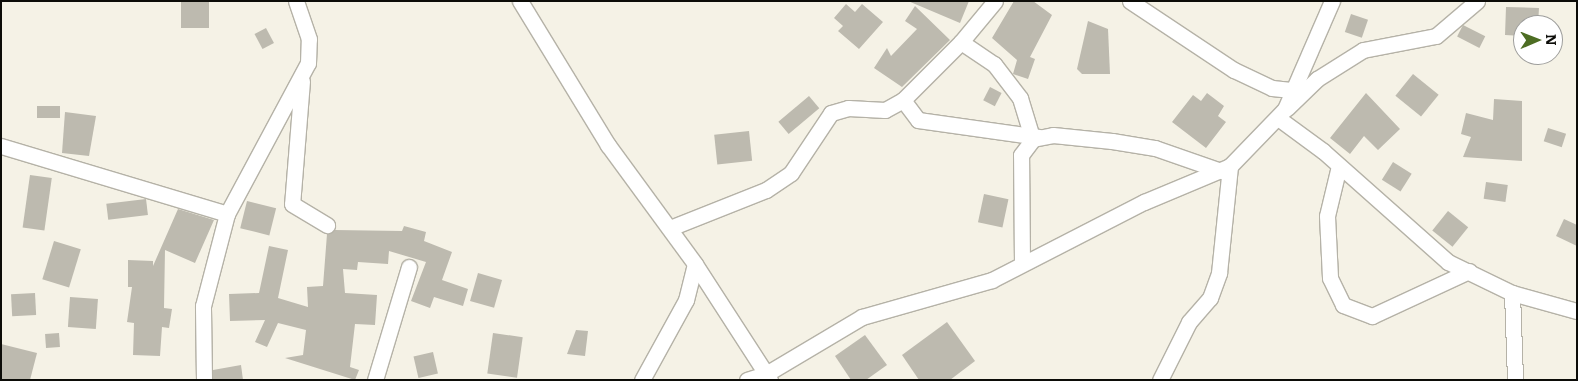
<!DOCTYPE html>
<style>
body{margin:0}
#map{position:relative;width:1578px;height:381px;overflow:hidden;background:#f5f2e6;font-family:Literata,serif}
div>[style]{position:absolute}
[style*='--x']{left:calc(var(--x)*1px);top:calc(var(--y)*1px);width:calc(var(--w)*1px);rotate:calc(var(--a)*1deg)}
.building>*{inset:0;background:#bdbaaf;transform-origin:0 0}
.roads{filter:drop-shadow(1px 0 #b5b2a7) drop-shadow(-1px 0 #b5b2a7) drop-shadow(0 1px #b5b2a7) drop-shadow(0 -1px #b5b2a7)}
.minor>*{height:15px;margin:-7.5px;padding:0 7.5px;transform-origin:7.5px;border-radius:7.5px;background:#fff}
span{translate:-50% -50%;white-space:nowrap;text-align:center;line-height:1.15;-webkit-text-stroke:4px #fff;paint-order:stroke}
.frame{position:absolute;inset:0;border:2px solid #0c0c08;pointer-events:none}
.north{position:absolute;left:1513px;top:15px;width:50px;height:50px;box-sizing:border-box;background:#fff;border:1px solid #9e9e9c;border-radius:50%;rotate:89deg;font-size:14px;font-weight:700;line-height:20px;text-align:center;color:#0c0c08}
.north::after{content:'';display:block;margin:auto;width:18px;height:22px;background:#4d6d23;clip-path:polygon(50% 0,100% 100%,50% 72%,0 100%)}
</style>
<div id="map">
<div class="building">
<div style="left:181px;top:1px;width:28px;height:27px"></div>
<div style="clip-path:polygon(908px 1px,969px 1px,960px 23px)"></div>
<div style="clip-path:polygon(1014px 1px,1033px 1px,1052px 15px,1030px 57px,1035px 59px,1028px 79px,1013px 74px,1017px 60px,992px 38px)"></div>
<div style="clip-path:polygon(846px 4px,855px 12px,862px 4px,883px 22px,859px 49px,838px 31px,843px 26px,834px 18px)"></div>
<div style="clip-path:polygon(915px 6px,950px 40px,902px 87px,874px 68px,887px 48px,891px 56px,917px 29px,905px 21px)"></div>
<div style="clip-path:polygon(1506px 7px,1539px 8px,1538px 25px,1523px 25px,1523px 36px,1505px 35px)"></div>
<div style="left:1351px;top:14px;width:18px;height:19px;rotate:19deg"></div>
<div style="clip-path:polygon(1088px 21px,1108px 29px,1110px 74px,1082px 74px,1077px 69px)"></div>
<div style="left:1463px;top:25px;width:25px;height:13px;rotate:27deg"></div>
<div style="left:266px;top:28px;width:17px;height:13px;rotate:62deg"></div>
<div style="left:1413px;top:74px;width:33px;height:28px;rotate:39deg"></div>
<div style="left:990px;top:87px;width:13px;height:15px;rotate:27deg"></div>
<div style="clip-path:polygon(1207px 93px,1224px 106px,1218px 116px,1226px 122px,1206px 148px,1172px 122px,1193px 95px,1201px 101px)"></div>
<div style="clip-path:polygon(1366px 93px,1400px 129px,1378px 150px,1364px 136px,1350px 154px,1330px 138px)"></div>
<div style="left:809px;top:96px;width:16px;height:40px;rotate:50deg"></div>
<div style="clip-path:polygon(1494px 99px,1522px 101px,1522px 161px,1463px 157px,1471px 137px,1461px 134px,1466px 113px,1493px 120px)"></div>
<div style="left:37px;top:106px;width:23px;height:12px"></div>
<div style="clip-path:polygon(65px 112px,96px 116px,89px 156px,62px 153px)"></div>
<div style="left:1548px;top:128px;width:19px;height:14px;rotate:18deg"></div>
<div style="left:749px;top:131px;width:30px;height:35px;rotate:84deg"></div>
<div style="left:1393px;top:162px;width:22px;height:21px;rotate:32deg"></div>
<div style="left:30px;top:175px;width:22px;height:53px;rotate:8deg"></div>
<div style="left:1486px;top:182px;width:22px;height:17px;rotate:8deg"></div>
<div style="left:984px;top:194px;width:25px;height:29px;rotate:12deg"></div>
<div style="left:146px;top:199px;width:16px;height:40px;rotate:83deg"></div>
<div style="left:247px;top:201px;width:30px;height:28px;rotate:14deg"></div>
<div style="clip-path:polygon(178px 209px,214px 220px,195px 263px,165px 250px,164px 308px,172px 309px,169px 328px,162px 327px,160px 356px,133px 355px,134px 323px,127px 322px,132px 287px,128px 287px,128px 260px,153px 261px,153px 266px)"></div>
<div style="left:1448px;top:211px;width:26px;height:25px;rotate:39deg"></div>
<div style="clip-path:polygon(1564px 219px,1577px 225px,1577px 246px,1556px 236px)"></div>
<div style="clip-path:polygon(404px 226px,426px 232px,424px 241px,452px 252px,442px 280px,468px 289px,463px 306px,434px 297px,430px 308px,411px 301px,426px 262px,389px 251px,388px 264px,358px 262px,357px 270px,343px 269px,345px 293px,377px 295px,375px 325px,355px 324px,350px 367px,359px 370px,355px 380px,285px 358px,303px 355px,306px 330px,278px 323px,267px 347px,255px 342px,265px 320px,230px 321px,229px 294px,259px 293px,269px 246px,288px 250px,278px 298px,308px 307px,307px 287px,323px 286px,327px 234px,335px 230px,402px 231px)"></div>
<div style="left:54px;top:241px;width:28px;height:40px;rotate:17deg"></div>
<div style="left:478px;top:273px;width:25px;height:29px;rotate:16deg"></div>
<div style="left:35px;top:293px;width:22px;height:24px;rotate:87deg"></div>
<div style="left:70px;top:297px;width:28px;height:30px;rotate:4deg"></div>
<div style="clip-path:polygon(947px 322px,975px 361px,950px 380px,919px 380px,902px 355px)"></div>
<div style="clip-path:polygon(576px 330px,588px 331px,585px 356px,567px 354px)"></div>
<div style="left:59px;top:333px;width:14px;height:14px;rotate:86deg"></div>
<div style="left:493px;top:333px;width:30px;height:41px;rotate:8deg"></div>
<div style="clip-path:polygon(865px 335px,887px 365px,866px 380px,851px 380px,835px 356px)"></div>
<div style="clip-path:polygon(1px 344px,37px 353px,30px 380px,1px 380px)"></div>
<div style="left:433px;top:352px;width:22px;height:20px;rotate:77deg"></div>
<div style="clip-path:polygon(241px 365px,243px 380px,213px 380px,213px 370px)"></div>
</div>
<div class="roads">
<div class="minor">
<div style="--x:520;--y:1;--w:169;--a:58.6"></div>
<div style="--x:608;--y:145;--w:147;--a:53.8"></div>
<div style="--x:695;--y:264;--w:138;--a:57.1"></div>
<div style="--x:1130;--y:1;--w:125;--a:33.6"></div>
<div style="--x:1234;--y:70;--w:42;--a:25.3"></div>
<div style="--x:1272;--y:88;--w:19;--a:6"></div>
<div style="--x:961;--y:42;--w:40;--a:34"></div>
<div style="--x:994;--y:64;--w:43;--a:52.6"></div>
<div style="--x:1020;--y:98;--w:39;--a:73"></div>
<div style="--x:302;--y:81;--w:123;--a:94.6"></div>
<div style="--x:292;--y:204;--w:41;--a:31"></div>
<div style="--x:903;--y:100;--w:25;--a:53"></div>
<div style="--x:918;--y:120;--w:122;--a:8"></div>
<div style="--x:1287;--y:108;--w:42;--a:-44"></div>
<div style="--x:1317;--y:79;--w:54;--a:-32.2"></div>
<div style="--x:1363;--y:50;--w:74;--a:-10.9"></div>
<div style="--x:1436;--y:36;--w:54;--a:-40.5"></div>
<div style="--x:1278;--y:118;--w:56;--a:36.3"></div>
<div style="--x:1323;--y:151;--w:167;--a:41.6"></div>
<div style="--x:1448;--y:262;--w:71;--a:25.8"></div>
<div style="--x:1512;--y:293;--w:67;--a:15.5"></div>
<div style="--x:1;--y:146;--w:236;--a:16.7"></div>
<div style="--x:1339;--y:166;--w:51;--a:103.5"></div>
<div style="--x:1327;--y:216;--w:62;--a:87.2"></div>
<div style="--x:1330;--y:278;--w:30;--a:64"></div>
<div style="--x:1343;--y:305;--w:31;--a:21"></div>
<div style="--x:1372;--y:316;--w:107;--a:-24.9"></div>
<div style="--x:670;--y:228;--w:103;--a:-21.6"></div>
<div style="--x:766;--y:190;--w:30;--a:-34"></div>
<div style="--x:791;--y:173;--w:72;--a:-56.3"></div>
<div style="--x:831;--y:113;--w:18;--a:-16"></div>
<div style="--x:848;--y:108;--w:37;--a:3"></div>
<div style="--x:885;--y:110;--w:21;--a:-29"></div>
<div style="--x:903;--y:100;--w:82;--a:-45"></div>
<div style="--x:961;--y:42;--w:53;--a:-50.3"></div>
<div style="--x:1022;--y:263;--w:108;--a:-90.5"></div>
<div style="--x:1021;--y:155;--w:20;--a:-53"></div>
<div style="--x:1033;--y:139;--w:20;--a:-11"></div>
<div style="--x:1053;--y:135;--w:59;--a:5.8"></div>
<div style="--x:1112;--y:141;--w:44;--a:9.2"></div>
<div style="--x:1155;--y:148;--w:70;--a:19.2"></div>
<div style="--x:1512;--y:293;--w:87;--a:88"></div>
<div style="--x:204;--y:380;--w:74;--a:-90.8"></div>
<div style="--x:203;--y:306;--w:95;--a:-75.4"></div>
<div style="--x:227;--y:214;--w:171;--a:-61.8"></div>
<div style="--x:308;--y:63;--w:24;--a:-88"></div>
<div style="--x:309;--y:39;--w:40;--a:-108.9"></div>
<div style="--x:375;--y:380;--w:118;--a:-73.3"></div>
<div style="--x:642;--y:380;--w:91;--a:-61.2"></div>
<div style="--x:686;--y:300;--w:37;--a:-76"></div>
<div style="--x:747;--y:380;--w:20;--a:-18"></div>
<div style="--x:766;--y:374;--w:112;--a:-30.7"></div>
<div style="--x:862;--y:317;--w:135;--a:-15.9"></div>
<div style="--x:992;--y:280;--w:171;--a:-27.2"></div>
<div style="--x:1144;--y:202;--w:93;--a:-22.7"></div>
<div style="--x:1230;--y:166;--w:79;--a:-46"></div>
<div style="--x:1285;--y:109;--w:118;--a:-66.5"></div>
<div style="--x:1160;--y:380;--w:65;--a:-63.4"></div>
<div style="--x:1189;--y:322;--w:32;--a:-49"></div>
<div style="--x:1210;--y:298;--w:27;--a:-70"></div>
<div style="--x:1219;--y:273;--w:108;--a:-84.1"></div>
</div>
</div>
<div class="frame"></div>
<div class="north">N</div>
</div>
